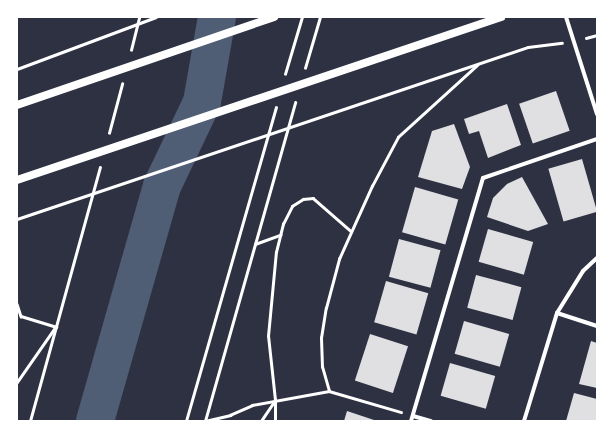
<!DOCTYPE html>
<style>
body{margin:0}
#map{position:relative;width:614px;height:438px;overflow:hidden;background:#2d3142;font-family:"Work Sans",sans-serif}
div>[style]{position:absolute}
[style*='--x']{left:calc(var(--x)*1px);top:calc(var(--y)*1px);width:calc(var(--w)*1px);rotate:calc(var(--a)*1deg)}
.pier>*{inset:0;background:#2d3142}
.river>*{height:38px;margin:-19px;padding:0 19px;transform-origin:19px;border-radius:19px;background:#4f5d75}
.building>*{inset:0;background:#e0e0e3;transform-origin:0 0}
.path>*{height:2.5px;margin:-1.25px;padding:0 1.25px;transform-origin:1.25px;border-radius:1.25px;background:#fff}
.minor>*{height:4px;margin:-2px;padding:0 2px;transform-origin:2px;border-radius:2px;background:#fff}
.secondary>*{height:8px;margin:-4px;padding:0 4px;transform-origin:4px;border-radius:4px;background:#fff}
span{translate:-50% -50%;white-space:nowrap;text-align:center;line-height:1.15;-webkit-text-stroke:3px #fff;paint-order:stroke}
.frame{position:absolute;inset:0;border:18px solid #fff;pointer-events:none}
</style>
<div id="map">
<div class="pier">
<div style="clip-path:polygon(225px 17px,248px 17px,242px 67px,221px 71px,219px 69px)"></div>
</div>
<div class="river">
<div style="--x:95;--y:421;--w:244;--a:-74.1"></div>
<div style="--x:162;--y:186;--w:93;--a:-64.5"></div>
<div style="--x:202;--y:102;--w:86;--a:-80"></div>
</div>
<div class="building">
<div style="left:556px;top:91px;width:42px;height:39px;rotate:71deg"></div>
<div style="clip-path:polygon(507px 104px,521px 145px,488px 158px,479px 131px,469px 134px,464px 119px)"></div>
<div style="clip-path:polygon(454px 124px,470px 167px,462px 189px,418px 177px,432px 131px)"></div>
<div style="left:582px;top:159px;width:55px;height:35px;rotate:74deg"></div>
<div style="clip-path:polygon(522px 177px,548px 224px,528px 231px,487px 217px,493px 198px,507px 184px)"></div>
<div style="left:415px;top:187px;width:45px;height:47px;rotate:16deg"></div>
<div style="left:488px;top:229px;width:47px;height:34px;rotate:16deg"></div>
<div style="left:399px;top:239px;width:43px;height:39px;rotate:15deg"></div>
<div style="left:476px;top:275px;width:47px;height:34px;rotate:15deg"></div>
<div style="left:386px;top:281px;width:44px;height:43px;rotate:16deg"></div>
<div style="left:464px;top:321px;width:47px;height:34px;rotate:16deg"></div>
<div style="left:370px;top:334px;width:40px;height:49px;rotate:18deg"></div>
<div style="clip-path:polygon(591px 341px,597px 343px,597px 388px,579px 384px)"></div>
<div style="left:450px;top:363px;width:47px;height:34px;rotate:16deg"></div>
<div style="clip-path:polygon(574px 393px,597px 399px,597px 421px,566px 421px)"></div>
<div style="clip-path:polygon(347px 411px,377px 421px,344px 421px)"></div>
</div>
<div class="path">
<div style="--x:586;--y:38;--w:11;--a:-15"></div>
<div style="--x:131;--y:50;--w:34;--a:-76"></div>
<div style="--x:305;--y:68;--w:53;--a:-73.6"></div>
<div style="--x:17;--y:69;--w:148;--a:-20.5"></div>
<div style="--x:285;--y:74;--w:59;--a:-73.4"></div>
<div style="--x:109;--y:133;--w:51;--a:-75.1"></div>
<div style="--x:17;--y:219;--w:539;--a:-18.6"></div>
<div style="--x:528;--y:47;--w:34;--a:-7"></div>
<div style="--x:255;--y:244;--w:27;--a:-20"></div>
<div style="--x:17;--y:304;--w:13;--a:72"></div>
<div style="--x:21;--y:316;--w:37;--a:17"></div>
<div style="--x:56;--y:327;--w:68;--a:124.9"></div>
<div style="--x:329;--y:391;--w:25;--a:-106"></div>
<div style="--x:322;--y:367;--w:29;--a:-92"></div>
<div style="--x:321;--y:338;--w:30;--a:-81"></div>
<div style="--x:326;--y:308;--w:51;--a:-75.1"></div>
<div style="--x:339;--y:259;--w:80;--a:-65.7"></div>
<div style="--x:372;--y:186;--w:55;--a:-62"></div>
<div style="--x:398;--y:137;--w:107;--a:-42.3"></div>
<div style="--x:30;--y:421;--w:263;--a:-74.6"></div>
<div style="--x:186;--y:421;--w:326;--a:-74"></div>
<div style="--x:205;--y:421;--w:331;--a:-74.2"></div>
<div style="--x:205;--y:421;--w:26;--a:-13"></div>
<div style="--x:230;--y:415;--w:24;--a:-24"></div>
<div style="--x:252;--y:405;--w:78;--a:-10.3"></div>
<div style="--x:329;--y:391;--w:75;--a:16.3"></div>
<div style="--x:261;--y:421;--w:25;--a:-56"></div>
<div style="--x:275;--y:421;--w:21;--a:-90"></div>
<div style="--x:275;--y:400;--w:64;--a:-96.2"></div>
<div style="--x:268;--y:336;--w:84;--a:-84.6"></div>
<div style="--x:276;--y:252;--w:29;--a:-76"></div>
<div style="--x:283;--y:224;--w:20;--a:-63"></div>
<div style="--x:292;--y:206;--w:13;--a:-32"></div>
<div style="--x:303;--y:199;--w:10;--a:-6"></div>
<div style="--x:313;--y:198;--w:50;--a:41"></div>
</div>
<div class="minor">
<div style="--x:566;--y:17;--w:102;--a:72.3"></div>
<div style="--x:557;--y:313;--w:42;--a:18"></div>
<div style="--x:413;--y:416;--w:19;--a:16"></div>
<div style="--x:411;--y:421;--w:253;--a:-73.5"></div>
<div style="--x:483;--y:178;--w:120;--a:-18.9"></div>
<div style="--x:524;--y:421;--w:113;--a:-73"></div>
<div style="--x:557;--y:313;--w:49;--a:-58.2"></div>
<div style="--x:583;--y:271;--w:19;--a:-43"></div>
</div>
<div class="secondary">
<div style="--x:17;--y:105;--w:272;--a:-18.9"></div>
<div style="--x:17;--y:180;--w:511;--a:-18.61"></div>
</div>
<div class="frame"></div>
</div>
